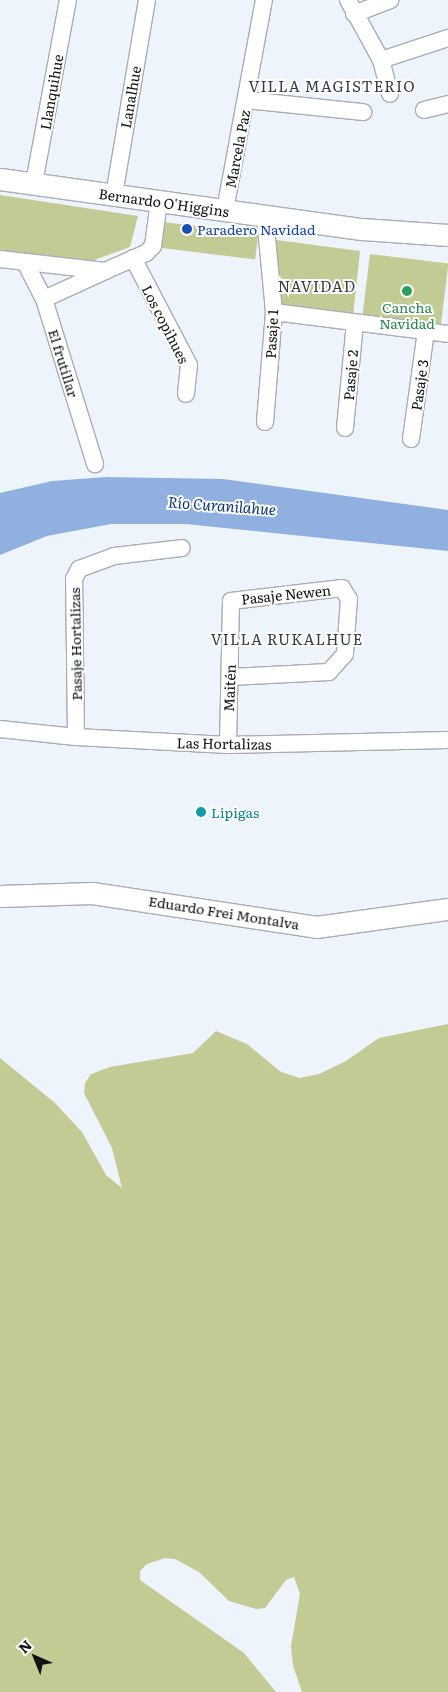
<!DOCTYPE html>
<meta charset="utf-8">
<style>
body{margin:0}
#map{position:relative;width:448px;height:1692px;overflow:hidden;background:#eef4fc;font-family:Literata,serif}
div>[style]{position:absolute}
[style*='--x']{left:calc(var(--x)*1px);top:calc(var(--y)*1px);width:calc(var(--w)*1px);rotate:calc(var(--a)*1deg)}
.green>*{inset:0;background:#c1cb93;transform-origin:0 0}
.water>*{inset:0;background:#90b1e0}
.roads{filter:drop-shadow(1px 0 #a8adb5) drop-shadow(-1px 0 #a8adb5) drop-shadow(0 1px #a8adb5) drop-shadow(0 -1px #a8adb5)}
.minor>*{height:16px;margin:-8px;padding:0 8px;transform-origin:8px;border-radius:8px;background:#fff}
.major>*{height:21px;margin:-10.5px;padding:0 10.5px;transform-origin:10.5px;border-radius:10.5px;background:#fff}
.dots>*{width:14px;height:14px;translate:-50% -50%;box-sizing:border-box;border:2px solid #fff;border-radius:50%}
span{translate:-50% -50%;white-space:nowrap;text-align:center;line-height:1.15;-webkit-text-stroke:4px #fff;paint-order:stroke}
.street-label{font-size:14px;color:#101214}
.transit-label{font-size:14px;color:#164399}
.left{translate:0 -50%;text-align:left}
.leisure-label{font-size:14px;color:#27864d}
.culture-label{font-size:14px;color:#0d838f}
.neighbourhood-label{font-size:15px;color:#373c42;letter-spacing:1px}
.water-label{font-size:15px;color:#0c366e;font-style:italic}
.north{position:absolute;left:10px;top:1632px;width:50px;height:50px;-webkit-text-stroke:4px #fff;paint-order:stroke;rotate:316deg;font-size:14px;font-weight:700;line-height:20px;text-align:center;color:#101214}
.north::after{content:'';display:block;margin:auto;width:18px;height:22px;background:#101214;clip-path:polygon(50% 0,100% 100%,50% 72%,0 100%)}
</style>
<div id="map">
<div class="green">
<div style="clip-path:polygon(0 195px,138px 216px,130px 247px,86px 263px,0 251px)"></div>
<div style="left:163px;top:222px;width:96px;height:26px;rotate:7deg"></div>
<div style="clip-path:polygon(276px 240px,360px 251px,353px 317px,281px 310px)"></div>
<div style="left:370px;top:254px;width:79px;height:65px;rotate:7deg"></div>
<div style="clip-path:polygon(448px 1024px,448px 1692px,302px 1692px,293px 1666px,291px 1646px,300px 1594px,294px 1577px,286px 1580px,265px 1608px,256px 1609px,229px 1601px,199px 1572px,175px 1559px,165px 1558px,147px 1564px,140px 1571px,140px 1580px,244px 1653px,276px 1692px,0 1692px,0 1058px,55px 1103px,82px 1132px,106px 1175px,122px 1188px,112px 1148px,84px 1093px,85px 1083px,91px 1074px,110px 1067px,193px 1053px,216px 1031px,247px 1044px,281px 1072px,300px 1078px,319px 1074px,346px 1061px,379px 1038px)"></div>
</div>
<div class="water">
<div style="clip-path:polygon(106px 477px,223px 479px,448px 510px,448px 551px,186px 524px,111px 524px,47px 536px,0 555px,0 493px,52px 481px)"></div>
</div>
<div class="roads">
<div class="minor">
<div style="--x:348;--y:0;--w:68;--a:61.2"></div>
<div style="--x:381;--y:60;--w:35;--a:75"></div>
<div style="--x:354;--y:14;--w:39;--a:-21"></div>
<div style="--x:381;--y:60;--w:71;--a:-18.2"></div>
<div style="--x:246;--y:100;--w:118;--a:5.9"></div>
<div style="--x:424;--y:110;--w:25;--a:-14"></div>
<div style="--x:34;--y:183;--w:186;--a:-79.5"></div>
<div style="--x:114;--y:195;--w:198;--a:-80.4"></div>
<div style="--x:225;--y:210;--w:214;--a:-79.5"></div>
<div style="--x:133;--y:258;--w:121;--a:62.4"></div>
<div style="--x:189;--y:365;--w:29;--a:96"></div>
<div style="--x:0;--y:259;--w:106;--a:6.5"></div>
<div style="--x:105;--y:271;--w:45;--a:-23.7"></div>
<div style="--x:146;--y:253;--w:10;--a:-45"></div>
<div style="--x:153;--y:246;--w:45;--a:-82.4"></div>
<div style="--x:26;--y:264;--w:39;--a:63"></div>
<div style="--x:44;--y:299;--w:173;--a:72.8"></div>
<div style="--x:44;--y:299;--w:65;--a:-24.6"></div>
<div style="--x:274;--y:312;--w:175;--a:7.2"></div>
<div style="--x:265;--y:422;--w:110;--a:-85.3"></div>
<div style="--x:274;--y:312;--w:96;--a:-95.4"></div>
<div style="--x:345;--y:428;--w:105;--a:-84.6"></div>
<div style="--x:411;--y:439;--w:109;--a:-82.1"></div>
<div style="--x:0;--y:729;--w:76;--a:6"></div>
<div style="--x:76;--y:737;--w:152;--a:3"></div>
<div style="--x:228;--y:745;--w:220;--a:-1.3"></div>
<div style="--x:76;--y:737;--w:158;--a:-90.7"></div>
<div style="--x:74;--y:579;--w:11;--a:-63"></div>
<div style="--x:79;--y:569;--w:37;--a:-20"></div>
<div style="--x:114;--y:556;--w:68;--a:-6.7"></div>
<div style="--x:228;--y:745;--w:144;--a:-88.8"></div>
<div style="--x:231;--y:601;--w:112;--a:-6.7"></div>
<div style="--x:342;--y:588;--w:13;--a:58"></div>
<div style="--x:349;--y:599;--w:55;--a:94.2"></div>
<div style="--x:345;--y:654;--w:24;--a:132"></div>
<div style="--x:329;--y:672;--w:99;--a:177.1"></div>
</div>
<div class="major">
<div style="--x:0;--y:179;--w:365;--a:7.9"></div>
<div style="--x:362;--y:229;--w:86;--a:4"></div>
<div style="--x:0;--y:896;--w:92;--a:-1.9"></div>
<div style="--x:92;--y:893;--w:227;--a:8.6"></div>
<div style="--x:316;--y:927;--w:133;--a:-7.8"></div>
</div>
</div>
<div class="dots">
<div style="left:187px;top:229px;background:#1a4fb4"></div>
<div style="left:407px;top:291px;background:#2e9e5b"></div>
<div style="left:201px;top:812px;background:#0f9aa8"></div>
</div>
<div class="street-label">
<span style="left:51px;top:92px;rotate:-80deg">Llanquihue</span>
<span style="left:130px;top:97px;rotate:-80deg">Lanalhue</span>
<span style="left:237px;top:149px;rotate:-79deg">Marcela Paz</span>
<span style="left:164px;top:202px;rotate:8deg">Bernardo O'Higgins</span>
<span style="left:166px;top:324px;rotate:63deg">Los copihues</span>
<span style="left:271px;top:334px;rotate:-87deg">Pasaje 1</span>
<span style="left:64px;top:363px;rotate:73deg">El frutillar</span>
<span style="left:350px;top:375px;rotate:-85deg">Pasaje 2</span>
<span style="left:419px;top:385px;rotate:-82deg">Pasaje 3</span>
<span style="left:286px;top:594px;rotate:-6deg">Pasaje Newen</span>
<span style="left:75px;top:644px;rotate:-91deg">Pasaje Hortalizas</span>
<span style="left:229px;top:688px;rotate:-88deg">Maitén</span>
<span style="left:224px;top:743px;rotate:1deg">Las Hortalizas</span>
<span style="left:224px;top:912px;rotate:9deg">Eduardo Frei Montalva</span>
</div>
<div class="transit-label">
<span class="left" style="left:197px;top:229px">Paradero Navidad</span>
</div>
<div class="leisure-label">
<span style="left:407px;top:315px">Cancha<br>Navidad</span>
</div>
<div class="culture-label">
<span class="left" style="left:211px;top:812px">Lipigas</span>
</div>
<div class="neighbourhood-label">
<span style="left:332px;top:86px">VILLA MAGISTERIO</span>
<span style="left:317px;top:286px">NAVIDAD</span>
<span style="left:287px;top:639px">VILLA RUKALHUE</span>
</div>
<div class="water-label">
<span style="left:222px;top:505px;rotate:4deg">Río Curanilahue</span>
</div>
<div class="north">N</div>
</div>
